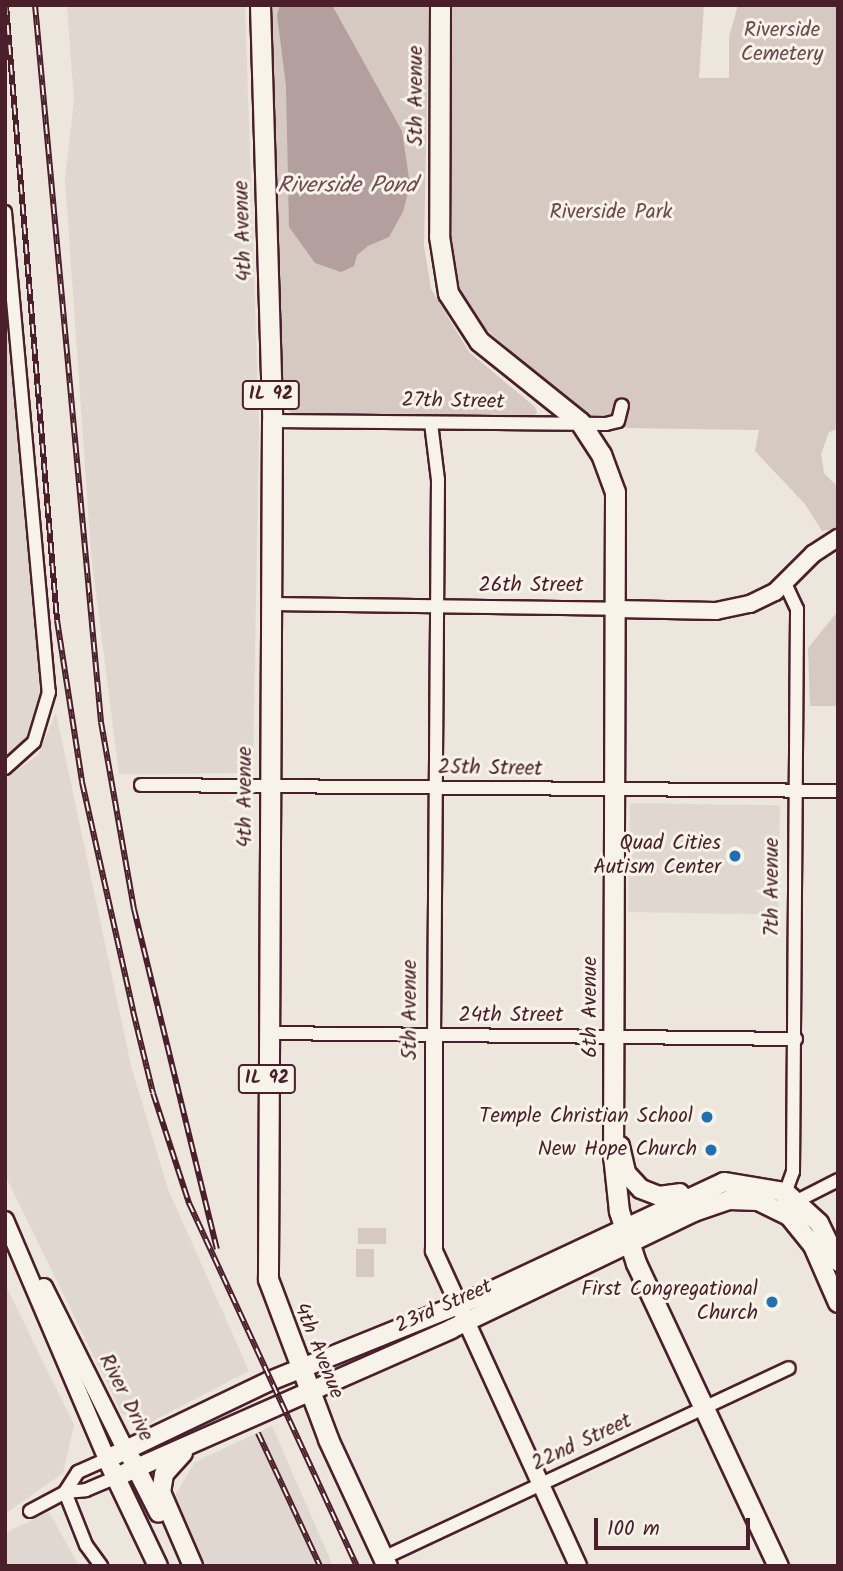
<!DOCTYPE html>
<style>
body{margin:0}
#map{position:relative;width:843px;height:1571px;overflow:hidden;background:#ece6dd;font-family:Kalam,sans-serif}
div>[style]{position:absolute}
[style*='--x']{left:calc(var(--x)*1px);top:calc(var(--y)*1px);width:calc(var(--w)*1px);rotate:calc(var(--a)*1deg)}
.built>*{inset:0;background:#e0d7d0;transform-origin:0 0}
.green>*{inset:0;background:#d5c9c2;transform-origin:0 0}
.water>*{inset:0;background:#b39f9d}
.roads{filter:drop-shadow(2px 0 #4a1f2b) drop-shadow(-2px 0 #4a1f2b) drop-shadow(0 2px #4a1f2b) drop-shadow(0 -2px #4a1f2b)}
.minor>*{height:12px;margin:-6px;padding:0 6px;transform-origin:6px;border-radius:6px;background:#f7f3e8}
.tertiary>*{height:16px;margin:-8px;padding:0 8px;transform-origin:8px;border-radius:8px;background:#f7f3e8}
.secondary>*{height:18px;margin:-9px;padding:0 9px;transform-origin:9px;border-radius:9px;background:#f7f3e8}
.primary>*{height:19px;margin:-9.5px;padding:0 9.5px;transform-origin:9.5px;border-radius:9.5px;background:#f7f3e8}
.rail>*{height:6px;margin-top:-3px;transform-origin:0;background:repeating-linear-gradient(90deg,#f7f3e8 0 10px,#4a1f2b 0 20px);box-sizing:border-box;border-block:2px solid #4a1f2b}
.dots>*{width:19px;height:19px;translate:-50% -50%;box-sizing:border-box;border:4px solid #f7f3e8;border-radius:50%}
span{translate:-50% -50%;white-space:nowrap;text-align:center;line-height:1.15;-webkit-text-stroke:6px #f7f3e8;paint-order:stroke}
.shield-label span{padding:2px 5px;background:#f7f3e8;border:2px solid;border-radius:5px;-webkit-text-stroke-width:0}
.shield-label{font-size:19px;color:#4a1f2b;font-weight:700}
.park-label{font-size:21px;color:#6d4a51}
.street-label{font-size:21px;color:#4a1f2b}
.poi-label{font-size:21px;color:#4a1f2b}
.right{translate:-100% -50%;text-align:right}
.water-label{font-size:23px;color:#6f4c53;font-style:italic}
.frame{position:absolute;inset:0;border:7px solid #4a1f2b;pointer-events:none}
.scale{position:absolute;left:594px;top:1518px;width:156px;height:32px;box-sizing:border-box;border:4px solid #4a1f2b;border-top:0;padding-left:9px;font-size:21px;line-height:24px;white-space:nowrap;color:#4a1f2b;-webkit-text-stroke:5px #f7f3e8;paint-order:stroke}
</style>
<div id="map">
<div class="built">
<div style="clip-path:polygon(67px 5px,245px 5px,259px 426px,253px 773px,119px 774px,91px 553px,65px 179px,74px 101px)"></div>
<div style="clip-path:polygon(5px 293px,41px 692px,36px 721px,18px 749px,5px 757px)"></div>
<div style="clip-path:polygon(56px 713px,131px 1066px,168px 1189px,249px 1371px,145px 1425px,122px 1414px,5px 1175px,5px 779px,38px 755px)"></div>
<div style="left:630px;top:803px;width:150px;height:109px;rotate:1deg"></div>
<div style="clip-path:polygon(5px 1284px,74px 1425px,63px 1473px,5px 1514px)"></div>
<div style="clip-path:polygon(272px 1426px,333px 1566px,202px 1566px,173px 1499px,195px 1462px)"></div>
<div style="clip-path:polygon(49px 1512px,79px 1566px,5px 1566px,5px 1533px)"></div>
</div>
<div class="green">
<div style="clip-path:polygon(272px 5px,429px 5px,424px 246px,431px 289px,469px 352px,535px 407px,537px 413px,532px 416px,291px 413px,283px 404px)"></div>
<div style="clip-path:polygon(450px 5px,704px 5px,699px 78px,729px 78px,729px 37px,738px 5px,838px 5px,838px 429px,829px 432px,821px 454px,824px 473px,838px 487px,838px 528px,822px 531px,805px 504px,755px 451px,759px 430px,627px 428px,614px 416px,588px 416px,476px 321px,461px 292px,452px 253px)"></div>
<div style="clip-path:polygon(838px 611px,838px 706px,810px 706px,808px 648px)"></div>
<div style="left:358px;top:1228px;width:28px;height:16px"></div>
<div style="left:356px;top:1249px;width:18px;height:28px"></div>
</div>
<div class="water">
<div style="clip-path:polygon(280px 5px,332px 5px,402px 131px,410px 185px,403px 212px,389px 237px,368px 246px,357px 255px,354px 266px,341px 272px,315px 263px,289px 227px,286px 86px,277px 15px)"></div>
</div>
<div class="roads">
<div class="minor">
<div style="--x:5;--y:212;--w:482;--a:84.8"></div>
<div style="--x:49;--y:692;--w:52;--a:106.7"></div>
<div style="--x:34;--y:742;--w:39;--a:138"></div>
<div style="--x:272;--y:421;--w:334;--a:0.5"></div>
<div style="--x:606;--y:424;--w:12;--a:-14"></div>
<div style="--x:618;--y:421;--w:16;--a:-76"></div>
<div style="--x:431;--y:423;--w:57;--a:83"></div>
<div style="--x:438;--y:480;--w:555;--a:90.41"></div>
<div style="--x:271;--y:604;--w:345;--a:0.8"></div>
<div style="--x:141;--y:785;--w:697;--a:0.49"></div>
<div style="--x:268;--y:1033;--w:528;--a:0.65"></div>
<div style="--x:783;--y:1199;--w:29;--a:-70"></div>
<div style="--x:793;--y:1172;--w:563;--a:-89.59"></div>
<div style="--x:797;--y:609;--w:29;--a:-115"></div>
<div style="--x:789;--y:1205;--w:55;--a:-27"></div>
<div style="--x:65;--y:1492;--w:57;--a:68.4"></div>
<div style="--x:86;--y:1545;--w:26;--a:54"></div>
<div style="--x:65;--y:1492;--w:24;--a:-57"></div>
<div style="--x:78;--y:1472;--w:32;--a:-24"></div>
<div style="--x:30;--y:1511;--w:40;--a:-28"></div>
<div style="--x:65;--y:1492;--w:21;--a:-5"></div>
<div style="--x:86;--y:1490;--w:33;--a:-23"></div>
<div style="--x:392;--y:1554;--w:438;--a:-25.1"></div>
</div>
<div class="tertiary">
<div style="--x:616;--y:609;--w:100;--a:1.1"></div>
<div style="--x:716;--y:611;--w:35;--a:-12"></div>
<div style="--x:750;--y:604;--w:28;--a:-26"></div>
<div style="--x:775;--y:592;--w:54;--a:-45"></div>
<div style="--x:813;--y:554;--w:30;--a:-33"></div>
<div style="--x:434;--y:1035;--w:216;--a:90"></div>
<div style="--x:434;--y:1251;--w:346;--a:65.4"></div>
<div style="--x:5;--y:1220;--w:260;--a:66.9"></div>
<div style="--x:44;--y:1287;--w:183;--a:63.4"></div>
</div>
<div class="secondary">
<div style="--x:620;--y:1146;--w:28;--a:77"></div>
<div style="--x:626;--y:1173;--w:22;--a:47"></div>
<div style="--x:641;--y:1189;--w:19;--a:21"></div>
<div style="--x:659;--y:1196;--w:21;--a:-8"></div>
<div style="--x:183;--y:1453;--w:28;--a:132"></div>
<div style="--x:164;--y:1474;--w:18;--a:99"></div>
<div style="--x:161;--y:1492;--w:81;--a:66.6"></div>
<div style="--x:132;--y:1460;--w:59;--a:63"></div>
<div style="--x:116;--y:1477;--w:366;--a:-23.8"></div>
<div style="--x:451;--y:1329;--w:270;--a:-25.7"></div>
<div style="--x:694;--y:1212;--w:37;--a:-19"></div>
<div style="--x:729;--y:1200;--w:29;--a:2"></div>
<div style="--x:758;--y:1201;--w:34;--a:26"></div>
<div style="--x:789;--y:1216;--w:38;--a:51"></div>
<div style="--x:813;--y:1246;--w:62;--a:66.3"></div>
<div style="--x:158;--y:1566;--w:119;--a:-115.5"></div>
<div style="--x:107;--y:1459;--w:181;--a:-25.6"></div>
<div style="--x:270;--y:1381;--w:230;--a:-22"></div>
<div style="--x:483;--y:1295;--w:266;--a:-25.1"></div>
<div style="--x:724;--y:1182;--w:62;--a:9.3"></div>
<div style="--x:785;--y:1192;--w:46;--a:42.4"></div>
<div style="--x:819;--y:1223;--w:43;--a:64"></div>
</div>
<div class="primary">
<div style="--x:260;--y:5;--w:416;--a:88.3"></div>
<div style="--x:272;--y:421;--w:858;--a:90.27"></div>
<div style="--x:268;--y:1279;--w:171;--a:69.4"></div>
<div style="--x:328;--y:1439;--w:140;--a:65.1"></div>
<div style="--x:440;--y:5;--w:231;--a:90.2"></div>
<div style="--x:439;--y:236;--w:58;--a:81"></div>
<div style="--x:448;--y:293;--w:57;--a:57.1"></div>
<div style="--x:479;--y:341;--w:129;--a:38.7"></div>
<div style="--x:580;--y:422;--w:38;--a:57"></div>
<div style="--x:601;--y:454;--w:40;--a:69.8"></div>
<div style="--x:615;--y:492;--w:663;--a:90.17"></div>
<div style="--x:613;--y:1155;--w:56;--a:83.9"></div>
<div style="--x:619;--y:1211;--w:55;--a:71.9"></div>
<div style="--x:636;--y:1263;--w:335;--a:64.9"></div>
</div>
</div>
<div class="rail">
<div style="--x:6;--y:5;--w:617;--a:85.26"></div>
<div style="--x:57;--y:620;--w:164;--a:81.2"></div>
<div style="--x:82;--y:782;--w:235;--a:77.4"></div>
<div style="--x:133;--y:1011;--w:84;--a:76.3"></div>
<div style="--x:153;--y:1093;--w:116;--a:71.9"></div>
<div style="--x:189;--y:1203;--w:400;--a:65.2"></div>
<div style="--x:35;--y:5;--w:720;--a:84.74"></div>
<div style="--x:101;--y:722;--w:190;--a:80"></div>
<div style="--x:134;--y:909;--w:350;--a:76.3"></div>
<div style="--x:258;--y:1433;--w:147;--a:65"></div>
</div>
<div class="dots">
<div style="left:735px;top:856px;background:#1f6fb2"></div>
<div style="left:707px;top:1117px;background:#1f6fb2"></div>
<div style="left:711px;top:1150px;background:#1f6fb2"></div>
<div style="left:772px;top:1302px;background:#1f6fb2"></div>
</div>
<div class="shield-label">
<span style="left:271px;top:395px">IL 92</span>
<span style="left:267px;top:1079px">IL 92</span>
</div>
<div class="park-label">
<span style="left:782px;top:43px">Riverside<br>Cemetery</span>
<span style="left:611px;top:213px">Riverside Park</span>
</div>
<div class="street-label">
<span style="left:417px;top:96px;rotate:-90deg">5th Avenue</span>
<span style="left:244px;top:231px;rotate:-92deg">4th Avenue</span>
<span style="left:453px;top:402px;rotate:1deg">27th Street</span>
<span style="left:531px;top:586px">26th Street</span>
<span style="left:490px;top:769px;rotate:1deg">25th Street</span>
<span style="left:246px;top:797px;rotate:-90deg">4th Avenue</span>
<span style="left:773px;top:887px;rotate:-90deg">7th Avenue</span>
<span style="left:591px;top:1007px;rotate:-90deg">6th Avenue</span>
<span style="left:411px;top:1010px;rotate:-90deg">5th Avenue</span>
<span style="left:511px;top:1016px">24th Street</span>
<span style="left:444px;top:1307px;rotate:-24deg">23rd Street</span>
<span style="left:318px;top:1351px;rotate:68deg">4th Avenue</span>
<span style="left:125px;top:1398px;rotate:63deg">River Drive</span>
<span style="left:582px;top:1443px;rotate:-25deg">22nd Street</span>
</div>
<div class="poi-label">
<span class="right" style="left:721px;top:856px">Quad Cities<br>Autism Center</span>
<span class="right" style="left:693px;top:1117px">Temple Christian School</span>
<span class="right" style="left:697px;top:1150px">New Hope Church</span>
<span class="right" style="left:758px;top:1302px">First Congregational<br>Church</span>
</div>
<div class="water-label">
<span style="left:347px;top:186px">Riverside Pond</span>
</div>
<div class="frame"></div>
<div class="scale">100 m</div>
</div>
